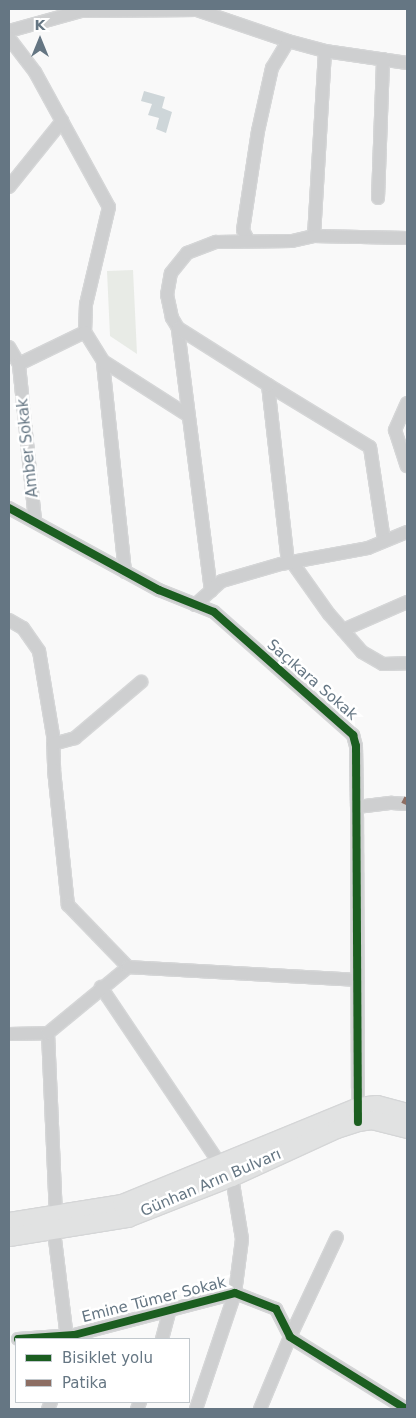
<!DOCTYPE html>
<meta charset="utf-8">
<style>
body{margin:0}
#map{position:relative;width:416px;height:1418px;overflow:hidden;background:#f9f9f9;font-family:"DejaVu Sans",sans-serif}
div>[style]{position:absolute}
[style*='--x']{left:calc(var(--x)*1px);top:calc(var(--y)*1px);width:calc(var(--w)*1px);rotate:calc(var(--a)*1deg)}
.green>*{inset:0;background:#e8ebe6}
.water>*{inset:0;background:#ced6d9}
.roads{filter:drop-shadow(1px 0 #d5d6d7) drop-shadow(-1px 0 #d5d6d7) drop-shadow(0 1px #d5d6d7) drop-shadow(0 -1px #d5d6d7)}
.street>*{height:12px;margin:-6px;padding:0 6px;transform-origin:6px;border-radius:6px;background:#cecfd0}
.secondary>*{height:18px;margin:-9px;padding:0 9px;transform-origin:9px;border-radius:9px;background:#e1e2e2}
.quiet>*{height:6px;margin-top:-3px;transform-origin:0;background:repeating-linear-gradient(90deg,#8d6e63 0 12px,transparent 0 18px)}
.cycleway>*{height:8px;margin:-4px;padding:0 4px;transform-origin:4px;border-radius:4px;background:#1b5e20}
span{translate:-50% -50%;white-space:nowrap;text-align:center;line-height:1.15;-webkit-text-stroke:5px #fff;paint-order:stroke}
.street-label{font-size:15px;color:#657683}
.frame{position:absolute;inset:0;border:10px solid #657683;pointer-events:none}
.legend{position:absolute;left:15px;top:1338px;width:175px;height:65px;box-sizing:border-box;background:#fff;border:1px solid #c1c8cd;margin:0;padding:6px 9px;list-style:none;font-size:15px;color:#657683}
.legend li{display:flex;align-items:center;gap:10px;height:25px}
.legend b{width:25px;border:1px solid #c1c8cd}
.north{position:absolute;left:15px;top:15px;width:50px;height:50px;-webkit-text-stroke:4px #fff;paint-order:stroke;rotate:0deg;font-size:14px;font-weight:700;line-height:20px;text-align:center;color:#657683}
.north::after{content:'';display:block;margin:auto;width:18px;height:22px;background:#657683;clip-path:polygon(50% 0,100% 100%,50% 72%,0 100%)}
</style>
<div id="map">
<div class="green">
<div style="clip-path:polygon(133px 270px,137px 354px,110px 336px,107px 271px)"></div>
</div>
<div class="water">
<div style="clip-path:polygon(144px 91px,165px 97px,162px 108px,172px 112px,166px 133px,156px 129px,159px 118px,148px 115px,152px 104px,141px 101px)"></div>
</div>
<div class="roads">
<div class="street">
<div style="--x:9;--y:31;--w:75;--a:-15.5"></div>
<div style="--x:81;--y:11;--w:116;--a:-0.5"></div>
<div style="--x:197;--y:10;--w:96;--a:18.8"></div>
<div style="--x:288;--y:41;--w:38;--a:15"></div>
<div style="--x:325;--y:51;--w:83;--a:8.3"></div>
<div style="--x:9;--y:38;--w:43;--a:52.6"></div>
<div style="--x:35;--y:72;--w:154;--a:61.3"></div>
<div style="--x:109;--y:207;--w:100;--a:103.3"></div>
<div style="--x:86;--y:304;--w:28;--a:92"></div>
<div style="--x:9;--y:187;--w:85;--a:-51.2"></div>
<div style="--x:378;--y:198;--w:139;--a:-87.9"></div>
<div style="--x:314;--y:236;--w:185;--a:-86.6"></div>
<div style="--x:248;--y:240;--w:11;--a:-117"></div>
<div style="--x:243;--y:230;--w:100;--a:-81.4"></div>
<div style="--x:258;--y:131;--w:65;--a:-77.5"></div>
<div style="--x:272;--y:68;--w:31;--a:-59"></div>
<div style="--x:178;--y:328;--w:12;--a:-121"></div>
<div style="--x:172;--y:318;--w:24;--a:-102"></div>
<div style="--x:167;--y:295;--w:22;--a:-80"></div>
<div style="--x:171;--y:273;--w:26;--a:-51"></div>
<div style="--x:187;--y:253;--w:31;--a:-21"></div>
<div style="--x:216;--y:242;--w:76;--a:-0.8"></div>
<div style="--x:292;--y:241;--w:23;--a:-13"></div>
<div style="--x:314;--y:236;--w:93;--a:1.2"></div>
<div style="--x:9;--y:347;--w:20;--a:60"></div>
<div style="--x:407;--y:403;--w:30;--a:114"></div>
<div style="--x:395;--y:430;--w:38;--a:72"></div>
<div style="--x:9;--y:508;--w:171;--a:28.7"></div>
<div style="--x:159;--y:590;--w:59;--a:21.8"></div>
<div style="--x:214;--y:612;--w:186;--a:41.5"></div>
<div style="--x:353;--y:735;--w:11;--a:75"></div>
<div style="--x:356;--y:746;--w:61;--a:89.1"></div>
<div style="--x:357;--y:807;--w:300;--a:89.8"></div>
<div style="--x:35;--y:520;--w:157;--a:-95.9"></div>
<div style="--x:19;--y:364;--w:73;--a:-25.9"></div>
<div style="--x:85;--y:332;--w:34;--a:58"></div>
<div style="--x:292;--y:562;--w:64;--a:54.6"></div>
<div style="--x:329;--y:614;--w:50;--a:49"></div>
<div style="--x:362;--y:652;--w:24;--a:30"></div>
<div style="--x:383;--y:664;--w:24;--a:-2"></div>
<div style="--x:288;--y:563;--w:179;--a:-96.4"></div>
<div style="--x:268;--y:385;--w:119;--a:31.3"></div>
<div style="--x:370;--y:447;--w:95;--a:81.5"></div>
<div style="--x:125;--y:572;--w:212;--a:-96"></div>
<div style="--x:103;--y:361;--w:102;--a:32.6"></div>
<div style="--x:211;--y:591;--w:265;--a:-97.2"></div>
<div style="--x:178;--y:328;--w:107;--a:32.3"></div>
<div style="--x:195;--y:605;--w:36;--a:-42"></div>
<div style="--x:222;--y:581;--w:61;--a:-16.1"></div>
<div style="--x:281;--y:564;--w:88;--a:-10.4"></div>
<div style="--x:368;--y:548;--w:42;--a:-22.3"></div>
<div style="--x:9;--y:620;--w:16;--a:30"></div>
<div style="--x:23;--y:628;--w:28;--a:55"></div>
<div style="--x:39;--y:651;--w:86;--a:80.6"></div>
<div style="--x:53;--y:736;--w:34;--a:88"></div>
<div style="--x:54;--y:770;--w:136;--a:84.1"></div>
<div style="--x:68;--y:905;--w:86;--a:45.9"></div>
<div style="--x:343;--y:630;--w:70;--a:-23.6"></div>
<div style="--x:53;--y:744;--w:23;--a:-15"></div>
<div style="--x:75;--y:738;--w:87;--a:-40.3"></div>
<div style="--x:357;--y:807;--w:35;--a:-7"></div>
<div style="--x:392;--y:803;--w:15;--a:4"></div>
<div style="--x:101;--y:987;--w:213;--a:56.1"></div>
<div style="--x:48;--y:1033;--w:182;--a:87.5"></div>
<div style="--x:9;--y:1034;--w:39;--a:-1"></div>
<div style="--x:48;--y:1033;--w:104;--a:-39.5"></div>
<div style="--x:128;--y:967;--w:230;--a:3.2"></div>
<div style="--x:54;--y:1231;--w:109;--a:83.1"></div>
<div style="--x:18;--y:1339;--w:56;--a:-4.1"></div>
<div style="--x:74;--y:1335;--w:166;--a:-14.6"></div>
<div style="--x:235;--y:1293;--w:44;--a:21.3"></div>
<div style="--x:276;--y:1309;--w:31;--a:63"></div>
<div style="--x:290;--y:1337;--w:137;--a:31.8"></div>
<div style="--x:162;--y:1339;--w:31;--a:-75"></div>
<div style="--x:48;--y:1409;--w:8;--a:-67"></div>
<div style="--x:137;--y:1409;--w:8;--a:-67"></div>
<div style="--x:196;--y:1409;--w:122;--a:-71.4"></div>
<div style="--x:235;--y:1293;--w:54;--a:-82.6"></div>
<div style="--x:242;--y:1239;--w:63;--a:-99.2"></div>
<div style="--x:260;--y:1409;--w:78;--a:-67.4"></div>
<div style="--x:290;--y:1337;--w:110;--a:-64.8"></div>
</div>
<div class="secondary">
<div style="--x:9;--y:1222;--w:114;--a:-9.1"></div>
<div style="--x:122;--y:1204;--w:255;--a:-22.3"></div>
<div style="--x:358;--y:1107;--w:19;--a:-6"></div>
<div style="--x:377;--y:1105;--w:31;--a:15"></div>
<div style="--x:9;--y:1237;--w:121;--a:-9.1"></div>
<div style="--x:128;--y:1218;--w:112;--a:-21.5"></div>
<div style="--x:232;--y:1177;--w:115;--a:-24.6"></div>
<div style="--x:337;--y:1129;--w:22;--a:-18"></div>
<div style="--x:358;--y:1122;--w:14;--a:-8"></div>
<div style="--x:372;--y:1120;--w:36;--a:14"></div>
</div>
</div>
<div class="quiet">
<div style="--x:404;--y:804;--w:7;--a:-63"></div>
</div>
<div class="cycleway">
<div style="--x:9;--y:508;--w:171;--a:28.7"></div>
<div style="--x:159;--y:590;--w:59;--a:21.8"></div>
<div style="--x:214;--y:612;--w:186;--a:41.5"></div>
<div style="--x:353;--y:735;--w:11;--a:75"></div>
<div style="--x:356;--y:746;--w:376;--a:89.7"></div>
<div style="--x:18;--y:1339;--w:56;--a:-4.1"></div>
<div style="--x:74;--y:1335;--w:166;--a:-14.6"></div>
<div style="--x:235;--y:1293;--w:44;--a:21.3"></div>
<div style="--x:276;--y:1309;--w:31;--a:63"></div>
<div style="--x:290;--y:1337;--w:137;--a:31.8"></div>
</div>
<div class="street-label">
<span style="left:28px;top:448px;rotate:-96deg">Amber Sokak</span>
<span style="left:312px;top:680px;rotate:41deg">Saçıkara Sokak</span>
<span style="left:211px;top:1183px;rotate:-23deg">Günhan Arın Bulvarı</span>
<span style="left:154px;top:1300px;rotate:-14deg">Emine Tümer Sokak</span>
</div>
<div class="frame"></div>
<ul class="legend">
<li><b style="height:6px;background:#1b5e20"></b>Bisiklet yolu</li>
<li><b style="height:6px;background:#8d6e63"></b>Patika</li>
</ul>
<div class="north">K</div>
</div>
